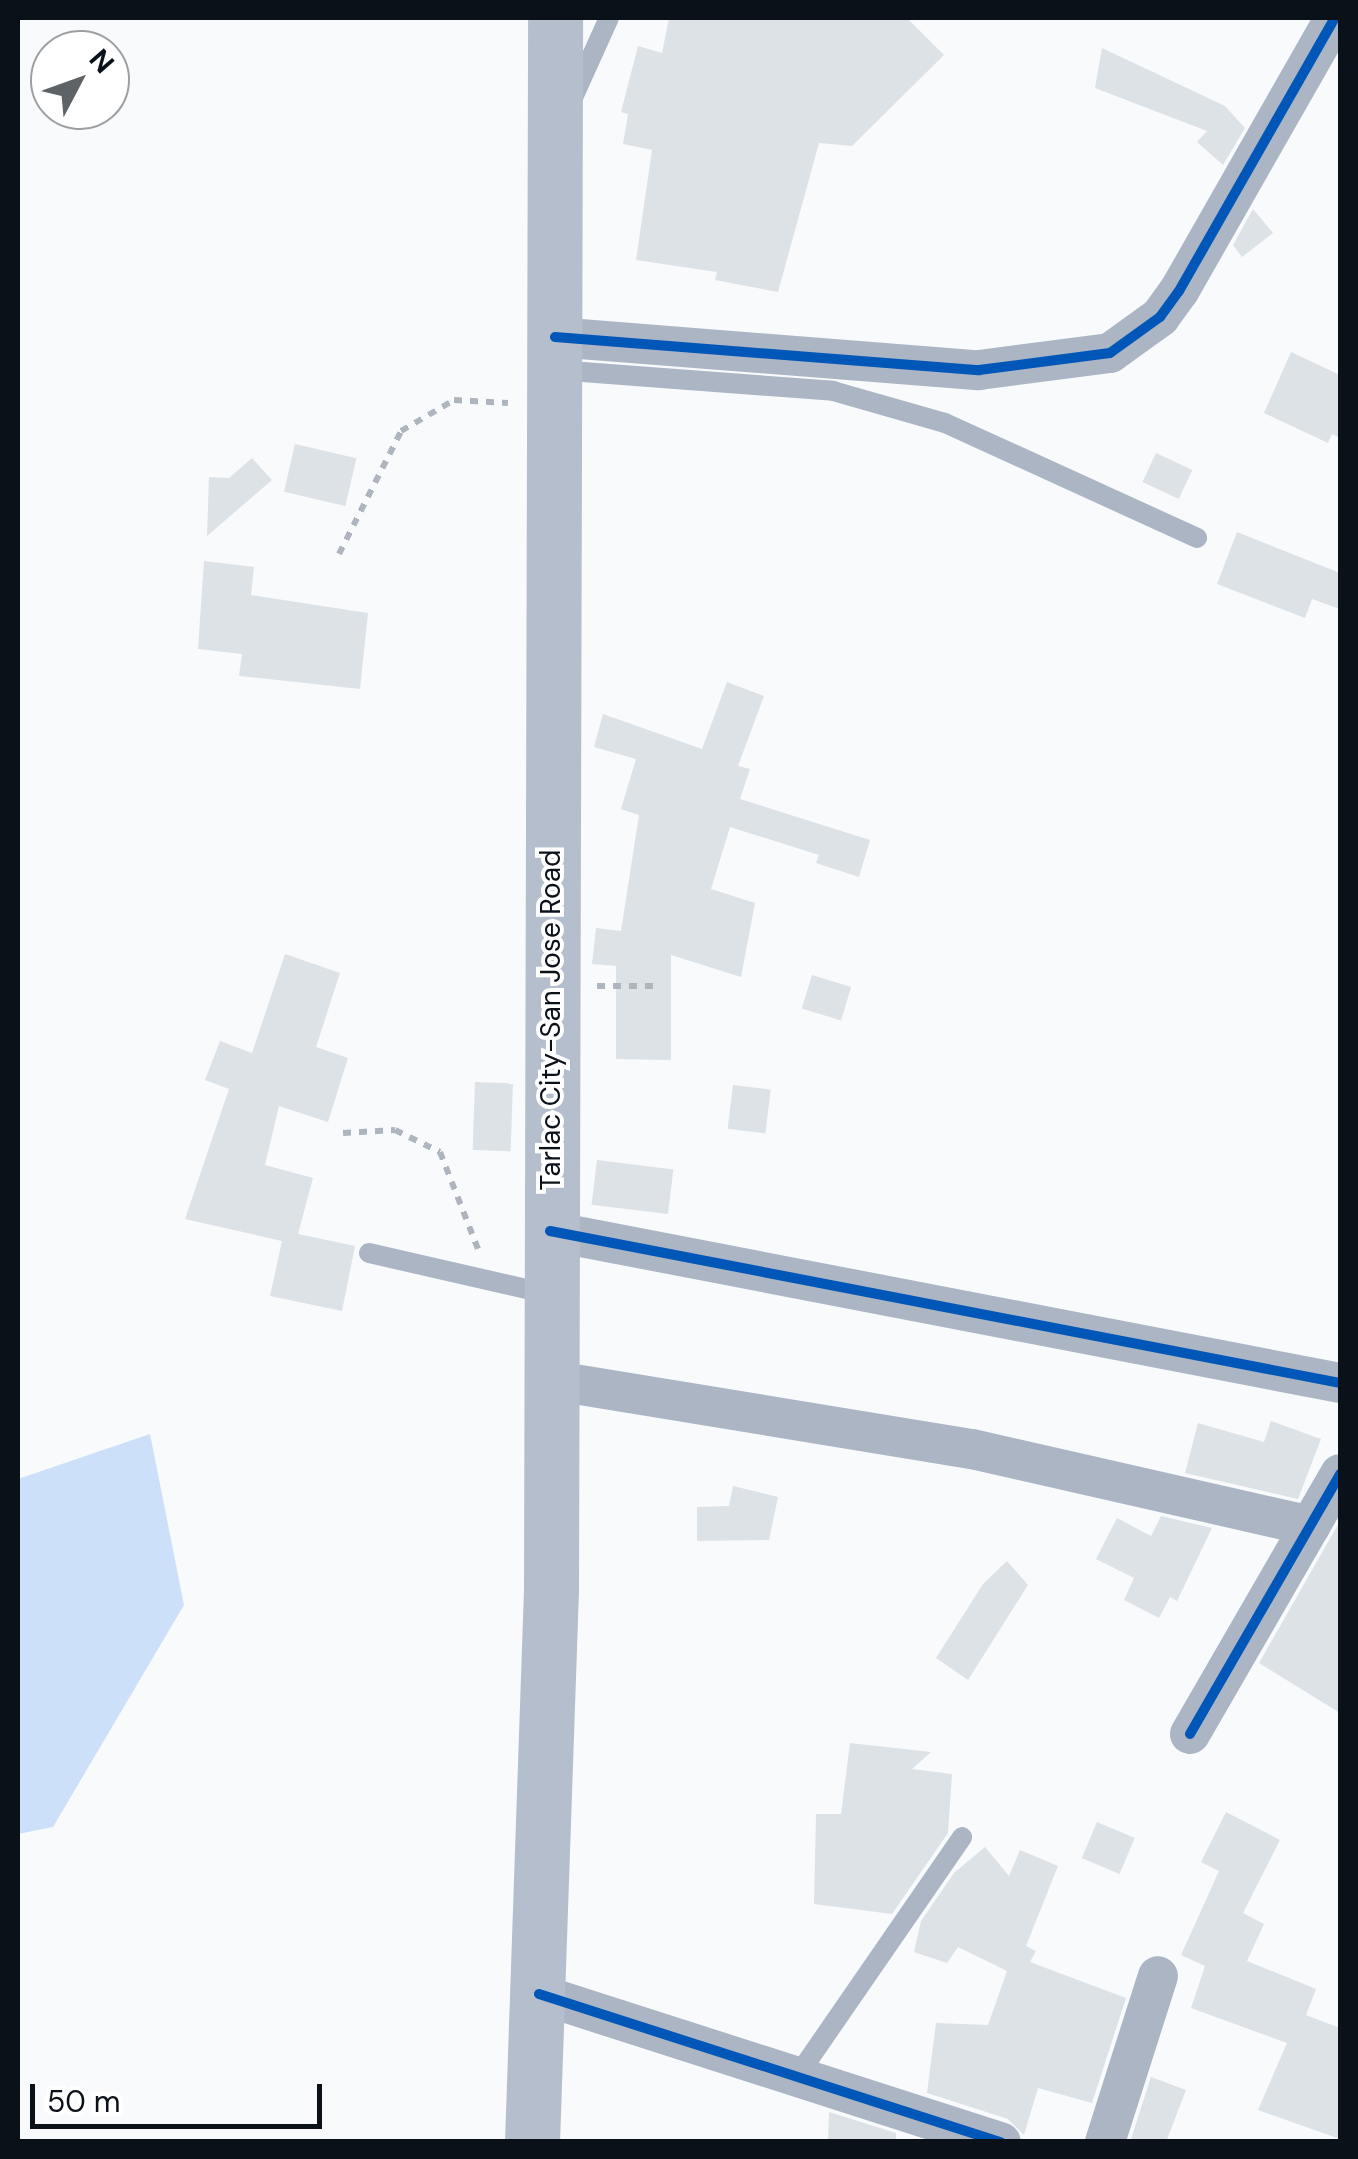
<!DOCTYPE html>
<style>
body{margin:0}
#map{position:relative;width:1358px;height:2159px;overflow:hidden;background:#f8fafc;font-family:"DM Sans",sans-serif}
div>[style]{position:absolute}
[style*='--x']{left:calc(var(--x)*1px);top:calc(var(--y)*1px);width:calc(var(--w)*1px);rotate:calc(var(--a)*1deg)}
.forest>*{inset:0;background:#cde0f9}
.building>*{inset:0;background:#dde2e7;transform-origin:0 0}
.path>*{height:6px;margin-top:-3px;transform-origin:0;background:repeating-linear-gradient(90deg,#aeb5be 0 8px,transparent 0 16px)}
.service>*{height:20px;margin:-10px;padding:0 10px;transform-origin:10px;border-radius:10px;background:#abb5c4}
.minor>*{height:40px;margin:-20px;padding:0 20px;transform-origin:20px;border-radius:20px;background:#abb5c4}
.secondary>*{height:55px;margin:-27.5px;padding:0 27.5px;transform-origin:27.5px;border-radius:27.5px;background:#b4becc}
.cycleway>*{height:10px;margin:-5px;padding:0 5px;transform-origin:5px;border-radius:5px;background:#0057b8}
span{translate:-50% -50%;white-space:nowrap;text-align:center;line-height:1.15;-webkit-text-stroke:8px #fff;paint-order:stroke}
.street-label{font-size:28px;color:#0b1119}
.frame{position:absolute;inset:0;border:20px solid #0b1119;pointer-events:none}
.north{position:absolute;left:30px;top:30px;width:100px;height:100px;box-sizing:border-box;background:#fff;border:2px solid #9da0a3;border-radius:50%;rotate:49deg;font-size:28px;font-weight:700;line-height:40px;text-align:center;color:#0b1119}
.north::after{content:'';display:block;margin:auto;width:35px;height:45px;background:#5e6368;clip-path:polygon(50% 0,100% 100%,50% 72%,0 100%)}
.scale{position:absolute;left:30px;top:2084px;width:292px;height:45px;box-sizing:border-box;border:5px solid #0b1119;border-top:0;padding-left:12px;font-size:30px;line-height:35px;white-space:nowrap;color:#0b1119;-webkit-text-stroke:8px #fff;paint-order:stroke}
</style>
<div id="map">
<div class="forest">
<div style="clip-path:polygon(150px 1434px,184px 1605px,53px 1827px,18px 1834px,18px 1479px)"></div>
</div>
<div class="building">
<div style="clip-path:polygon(669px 18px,907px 18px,944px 55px,852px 146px,819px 143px,778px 292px,715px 280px,717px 272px,636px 260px,652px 150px,623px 144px,628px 114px,621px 112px,638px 46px,662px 53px)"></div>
<div style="clip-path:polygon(1102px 48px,1225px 106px,1245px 128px,1223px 165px,1197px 142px,1207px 131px,1095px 88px)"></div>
<div style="clip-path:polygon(1253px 209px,1273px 233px,1242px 257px,1233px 245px)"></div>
<div style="clip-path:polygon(1291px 352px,1340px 375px,1340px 438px,1332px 434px,1328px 443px,1264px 413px)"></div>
<div style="left:295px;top:444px;width:63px;height:49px;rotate:13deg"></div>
<div style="left:1156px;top:453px;width:40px;height:32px;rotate:25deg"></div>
<div style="clip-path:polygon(252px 458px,272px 480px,207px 536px,209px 477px,229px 478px)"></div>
<div style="clip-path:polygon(1237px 532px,1340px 573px,1340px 609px,1312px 599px,1305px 618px,1217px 584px)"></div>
<div style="clip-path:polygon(204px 561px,254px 567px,251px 595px,368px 613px,360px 689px,239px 676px,242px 654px,198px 649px)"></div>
<div style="clip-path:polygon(727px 682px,764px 696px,738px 766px,750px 769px,740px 799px,870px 840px,859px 877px,816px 863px,819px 855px,730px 827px,711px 889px,755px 903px,741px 977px,671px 955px,671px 1060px,616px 1059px,616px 966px,592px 964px,596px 928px,621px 931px,639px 815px,621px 809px,636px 759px,594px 747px,603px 714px,702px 749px)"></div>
<div style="clip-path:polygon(285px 954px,340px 973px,316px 1047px,348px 1058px,328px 1122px,279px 1106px,265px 1165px,313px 1178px,298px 1234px,355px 1246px,342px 1311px,270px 1296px,282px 1241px,185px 1219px,229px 1089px,205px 1080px,220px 1041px,252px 1053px)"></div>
<div style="left:812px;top:975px;width:41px;height:35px;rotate:17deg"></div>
<div style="left:475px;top:1082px;width:38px;height:68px;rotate:2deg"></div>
<div style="left:733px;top:1085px;width:38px;height:44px;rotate:7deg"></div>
<div style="left:597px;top:1160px;width:77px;height:45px;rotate:7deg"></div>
<div style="clip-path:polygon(1271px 1421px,1321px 1439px,1298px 1499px,1185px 1473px,1198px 1423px,1264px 1442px)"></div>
<div style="clip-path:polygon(733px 1486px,778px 1497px,769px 1540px,697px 1541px,697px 1507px,729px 1506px)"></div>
<div style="clip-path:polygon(1161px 1516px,1212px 1528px,1177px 1601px,1170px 1597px,1159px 1618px,1124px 1600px,1134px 1578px,1096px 1559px,1117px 1518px,1151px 1536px)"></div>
<div style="clip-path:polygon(1340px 1521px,1340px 1713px,1259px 1663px)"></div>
<div style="clip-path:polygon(1007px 1561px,1028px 1585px,968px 1680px,936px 1658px,983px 1584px)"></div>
<div style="clip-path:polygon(850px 1743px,931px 1752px,912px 1769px,952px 1774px,948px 1833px,892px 1914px,814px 1904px,816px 1814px,841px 1814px)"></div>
<div style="clip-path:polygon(1226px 1812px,1280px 1840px,1243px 1913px,1264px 1924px,1247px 1961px,1316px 1989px,1306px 2015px,1340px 2028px,1340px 2139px,1258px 2110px,1287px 2043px,1191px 2008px,1205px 1966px,1181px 1955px,1219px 1871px,1201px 1862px)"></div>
<div style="left:1097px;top:1822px;width:41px;height:39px;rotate:23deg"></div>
<div style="clip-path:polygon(985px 1847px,1009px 1876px,1020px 1850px,1058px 1866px,1026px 1946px,1036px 1951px,1030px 1962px,1126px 1998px,1092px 2103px,1038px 2088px,1024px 2135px,1008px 2119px,927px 2093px,936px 2023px,988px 2025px,1007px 1971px,958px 1947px,947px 1963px,914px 1952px,921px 1921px,954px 1873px)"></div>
<div style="clip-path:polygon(1151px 2077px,1186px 2090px,1166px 2142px,1130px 2142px)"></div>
<div style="clip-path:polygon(829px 2112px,896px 2133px,896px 2142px,828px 2142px)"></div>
</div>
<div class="path">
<div style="--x:339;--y:554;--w:138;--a:-63.2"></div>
<div style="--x:401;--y:431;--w:61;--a:-30.3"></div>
<div style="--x:454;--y:400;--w:54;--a:3.2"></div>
<div style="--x:597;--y:986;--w:59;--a:0"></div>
<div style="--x:343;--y:1133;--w:52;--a:-3.3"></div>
<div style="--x:395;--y:1130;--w:50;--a:26.1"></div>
<div style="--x:440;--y:1152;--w:104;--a:68.6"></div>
</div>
<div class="service">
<div style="--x:571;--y:102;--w:92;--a:-65.7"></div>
<div style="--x:556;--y:370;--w:278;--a:4.3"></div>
<div style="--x:833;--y:391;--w:116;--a:15.9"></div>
<div style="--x:945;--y:423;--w:277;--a:24.5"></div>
<div style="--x:369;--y:1253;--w:184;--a:12.9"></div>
<div style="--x:798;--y:2075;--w:289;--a:-55.4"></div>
</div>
<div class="minor">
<div style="--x:555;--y:337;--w:425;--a:4.5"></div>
<div style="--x:979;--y:370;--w:132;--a:-7.4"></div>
<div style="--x:1110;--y:353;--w:62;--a:-35.8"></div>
<div style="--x:1160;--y:317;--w:32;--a:-54"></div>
<div style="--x:1179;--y:291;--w:314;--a:-60.3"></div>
<div style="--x:550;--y:1231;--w:804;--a:10.89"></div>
<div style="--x:550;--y:1380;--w:428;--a:9.3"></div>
<div style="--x:972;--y:1449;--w:347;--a:12.8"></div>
<div style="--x:1190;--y:1734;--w:300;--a:-60"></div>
<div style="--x:539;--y:1994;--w:485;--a:17.8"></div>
<div style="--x:1105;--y:2142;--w:174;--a:-72.3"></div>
</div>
<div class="secondary">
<div style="--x:532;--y:2142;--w:552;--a:-88.03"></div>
<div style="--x:551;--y:1590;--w:1572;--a:-89.85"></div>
</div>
<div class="cycleway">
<div style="--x:555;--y:337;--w:425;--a:4.5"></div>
<div style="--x:979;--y:370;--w:132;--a:-7.4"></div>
<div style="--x:1110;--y:353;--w:62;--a:-35.8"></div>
<div style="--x:1160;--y:317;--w:32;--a:-54"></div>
<div style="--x:1179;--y:291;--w:314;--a:-60.3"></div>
<div style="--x:550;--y:1231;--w:804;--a:10.89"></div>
<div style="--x:1190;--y:1734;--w:300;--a:-60"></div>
<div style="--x:539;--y:1994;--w:485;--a:17.8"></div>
</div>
<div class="street-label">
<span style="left:551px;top:1020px;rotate:-90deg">Tarlac City-San Jose Road</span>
</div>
<div class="frame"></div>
<div class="north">N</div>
<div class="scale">50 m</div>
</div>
